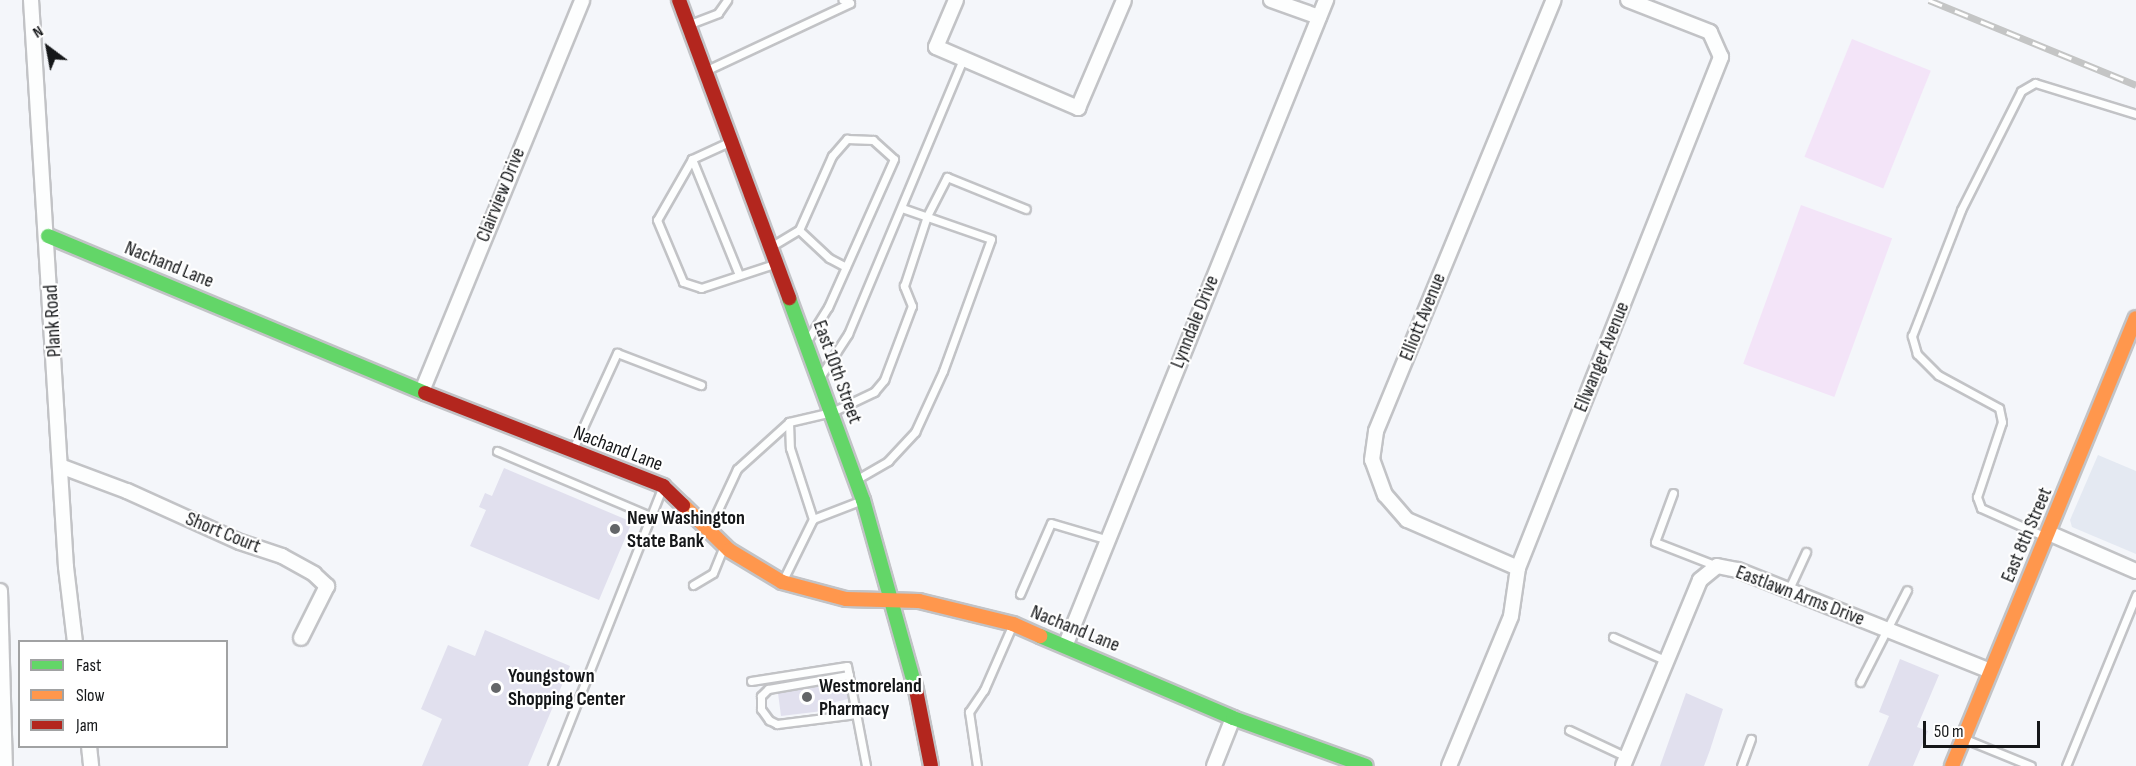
<!DOCTYPE html>
<style>
body{margin:0}
#map{position:relative;width:2136px;height:766px;overflow:hidden;background:#f4f6fa;font-family:"Sofia Sans Condensed",sans-serif}
div>[style]{position:absolute}
[style*='--x']{left:calc(var(--x)*1px);top:calc(var(--y)*1px);width:calc(var(--w)*1px);rotate:calc(var(--a)*1deg)}
.built>*{inset:0;background:#e4e9f2}
.green>*{inset:0;background:#f3e4f8;transform-origin:0 0}
.building>*{inset:0;background:#e1e0ee}
.roads{filter:drop-shadow(2px 0 #c2c3c6) drop-shadow(-2px 0 #c2c3c6) drop-shadow(0 2px #c2c3c6) drop-shadow(0 -2px #c2c3c6)}
.lane>*{height:7px;margin:-3.5px;padding:0 3.5px;transform-origin:3.5px;border-radius:3.5px;background:#fdfefe}
.street>*{height:14px;margin:-7px;padding:0 7px;transform-origin:7px;border-radius:7px;background:#fdfefe}
.fast>*{height:14px;margin:-7px;padding:0 7px;transform-origin:7px;border-radius:7px;background:#63d668}
.slow>*{height:14px;margin:-7px;padding:0 7px;transform-origin:7px;border-radius:7px;background:#ff974d}
.jam>*{height:14px;margin:-7px;padding:0 7px;transform-origin:7px;border-radius:7px;background:#b3261e}
.rail>*{height:7px;margin-top:-3.5px;transform-origin:0;background:repeating-linear-gradient(90deg,#fff 0 14px,#c4c5c5 0 28px);box-sizing:border-box;border-block:2px solid #c4c5c5}
.dots>*{width:16px;height:16px;translate:-50% -50%;box-sizing:border-box;border:3px solid #fff;border-radius:50%}
span{translate:-50% -50%;white-space:nowrap;text-align:center;line-height:1.15;-webkit-text-stroke:4.5px #fff;paint-order:stroke}
.street-label{font-size:20px;color:#151719}
.poi-label{font-size:20px;color:#151719;font-weight:700}
.left{translate:0 -50%;text-align:left}
.legend{position:absolute;left:18px;top:640px;width:210px;height:108px;box-sizing:border-box;background:#fff;border:2px solid #a1a2a3;margin:0;padding:8px 10px;list-style:none;font-size:18px;color:#151719}
.legend li{display:flex;align-items:center;gap:12px;height:30px}
.legend b{width:30px;border:2px solid #a1a2a3}
.north{position:absolute;left:18px;top:18px;width:60px;height:60px;-webkit-text-stroke:4px #fff;paint-order:stroke;rotate:328deg;font-size:16px;font-weight:700;line-height:24px;text-align:center;color:#151719}
.north::after{content:'';display:block;margin:auto;width:21px;height:27px;background:#151719;clip-path:polygon(50% 0,100% 100%,50% 72%,0 100%)}
.scale{position:absolute;left:1923px;top:721px;width:117px;height:27px;box-sizing:border-box;border:3px solid #151719;border-top:0;padding-left:8px;font-size:18px;line-height:21px;white-space:nowrap;color:#151719;-webkit-text-stroke:4px #fff;paint-order:stroke}
</style>
<div id="map">
<div class="built">
<div style="clip-path:polygon(2098px 455px,2136px 471px,2136px 554px,2072px 527px,2070px 520px)"></div>
</div>
<div class="green">
<div style="left:1852px;top:39px;width:85px;height:127px;rotate:22deg"></div>
<div style="left:1801px;top:205px;width:97px;height:169px;rotate:20deg"></div>
</div>
<div class="building">
<div style="clip-path:polygon(504px 468px,632px 522px,599px 600px,470px 546px,486px 510px,479px 507px,485px 493px,492px 496px)"></div>
<div style="clip-path:polygon(485px 630px,570px 666px,528px 766px,422px 766px,442px 719px,421px 709px,448px 645px,475px 656px)"></div>
<div style="clip-path:polygon(1900px 659px,1939px 675px,1917px 727px,1928px 731px,1913px 766px,1868px 766px,1889px 716px,1879px 712px)"></div>
<div style="clip-path:polygon(828px 685px,830px 692px,846px 689px,848px 699px,831px 703px,831px 710px,781px 716px,778px 693px)"></div>
<div style="clip-path:polygon(1686px 693px,1723px 709px,1710px 750px,1704px 766px,1660px 766px)"></div>
</div>
<div class="roads">
<div class="lane">
<div style="--x:690;--y:24;--w:30;--a:-21"></div>
<div style="--x:718;--y:13;--w:16;--a:-55"></div>
<div style="--x:707;--y:70;--w:158;--a:-25.1"></div>
<div style="--x:850;--y:3;--w:8;--a:-157"></div>
<div style="--x:729;--y:142;--w:41;--a:155.3"></div>
<div style="--x:692;--y:159;--w:70;--a:119.8"></div>
<div style="--x:657;--y:220;--w:67;--a:67.2"></div>
<div style="--x:683;--y:282;--w:19;--a:18"></div>
<div style="--x:701;--y:288;--w:77;--a:-18.2"></div>
<div style="--x:692;--y:159;--w:125;--a:67.9"></div>
<div style="--x:799;--y:230;--w:41;--a:43"></div>
<div style="--x:829;--y:258;--w:19;--a:28"></div>
<div style="--x:772;--y:246;--w:31;--a:-31"></div>
<div style="--x:799;--y:230;--w:81;--a:-66"></div>
<div style="--x:832;--y:156;--w:23;--a:-49"></div>
<div style="--x:847;--y:139;--w:26;--a:2"></div>
<div style="--x:873;--y:140;--w:28;--a:42"></div>
<div style="--x:894;--y:159;--w:162;--a:114"></div>
<div style="--x:828;--y:307;--w:36;--a:122"></div>
<div style="--x:822;--y:374;--w:48;--a:-57"></div>
<div style="--x:848;--y:334;--w:298;--a:-67.3"></div>
<div style="--x:789;--y:422;--w:26;--a:88"></div>
<div style="--x:790;--y:448;--w:75;--a:72.1"></div>
<div style="--x:573;--y:449;--w:106;--a:-65.4"></div>
<div style="--x:617;--y:353;--w:90;--a:20.9"></div>
<div style="--x:497;--y:451;--w:166;--a:23"></div>
<div style="--x:859;--y:478;--w:34;--a:-30"></div>
<div style="--x:888;--y:461;--w:40;--a:-47"></div>
<div style="--x:915;--y:432;--w:67;--a:-65.3"></div>
<div style="--x:943;--y:371;--w:140;--a:-70"></div>
<div style="--x:991;--y:239;--w:94;--a:-160.8"></div>
<div style="--x:1673;--y:493;--w:52;--a:110.2"></div>
<div style="--x:1655;--y:542;--w:66;--a:21.2"></div>
<div style="--x:709;--y:529;--w:66;--a:-65"></div>
<div style="--x:737;--y:469;--w:70;--a:-42.1"></div>
<div style="--x:789;--y:422;--w:44;--a:-13.1"></div>
<div style="--x:832;--y:412;--w:47;--a:-25.5"></div>
<div style="--x:874;--y:392;--w:16;--a:-50"></div>
<div style="--x:884;--y:380;--w:79;--a:-69.3"></div>
<div style="--x:912;--y:306;--w:22;--a:-112"></div>
<div style="--x:904;--y:286;--w:74;--a:-71.8"></div>
<div style="--x:927;--y:216;--w:44;--a:-62.9"></div>
<div style="--x:947;--y:177;--w:85;--a:22.1"></div>
<div style="--x:2046;--y:537;--w:71;--a:-156"></div>
<div style="--x:1981;--y:508;--w:12;--a:-110"></div>
<div style="--x:1977;--y:497;--w:79;--a:-71.6"></div>
<div style="--x:2002;--y:422;--w:14;--a:-102"></div>
<div style="--x:1999;--y:408;--w:69;--a:-151.6"></div>
<div style="--x:1938;--y:375;--w:30;--a:-135"></div>
<div style="--x:1917;--y:354;--w:19;--a:-106"></div>
<div style="--x:1912;--y:336;--w:135;--a:-68.7"></div>
<div style="--x:1961;--y:210;--w:133;--a:-63.2"></div>
<div style="--x:2021;--y:91;--w:16;--a:-30"></div>
<div style="--x:2035;--y:83;--w:106;--a:17.1"></div>
<div style="--x:783;--y:580;--w:68;--a:-63.8"></div>
<div style="--x:813;--y:519;--w:50;--a:-21"></div>
<div style="--x:693;--y:585;--w:23;--a:-31"></div>
<div style="--x:713;--y:573;--w:24;--a:-68"></div>
<div style="--x:722;--y:551;--w:4;--a:-14"></div>
<div style="--x:1788;--y:591;--w:43;--a:-65.2"></div>
<div style="--x:1020;--y:594;--w:77;--a:-66.4"></div>
<div style="--x:1051;--y:523;--w:56;--a:16.5"></div>
<div style="--x:1613;--y:637;--w:59;--a:24"></div>
<div style="--x:849;--y:675;--w:82;--a:170.2"></div>
<div style="--x:768;--y:689;--w:10;--a:135"></div>
<div style="--x:761;--y:696;--w:13;--a:90"></div>
<div style="--x:761;--y:709;--w:14;--a:54"></div>
<div style="--x:769;--y:720;--w:9;--a:27"></div>
<div style="--x:777;--y:724;--w:80;--a:-7.2"></div>
<div style="--x:751;--y:681;--w:97;--a:-8.9"></div>
<div style="--x:847;--y:666;--w:102;--a:79.2"></div>
<div style="--x:1860;--y:682;--w:103;--a:-62.9"></div>
<div style="--x:1569;--y:730;--w:64;--a:25"></div>
<div style="--x:1965;--y:739;--w:71;--a:22.2"></div>
<div style="--x:552;--y:766;--w:299;--a:-68.4"></div>
<div style="--x:977;--y:766;--w:55;--a:-98.4"></div>
<div style="--x:969;--y:712;--w:27;--a:-56"></div>
<div style="--x:984;--y:690;--w:70;--a:-66.4"></div>
<div style="--x:1741;--y:766;--w:29;--a:-70"></div>
<div style="--x:2066;--y:766;--w:185;--a:-67.7"></div>
</div>
<div class="street">
<div style="--x:31;--y:0;--w:568;--a:86.47"></div>
<div style="--x:66;--y:567;--w:76;--a:83.2"></div>
<div style="--x:956;--y:0;--w:51;--a:113.1"></div>
<div style="--x:936;--y:47;--w:155;--a:23.2"></div>
<div style="--x:1078;--y:108;--w:117;--a:-66.9"></div>
<div style="--x:1271;--y:0;--w:51;--a:19.5"></div>
<div style="--x:422;--y:391;--w:422;--a:-67.7"></div>
<div style="--x:60;--y:466;--w:72;--a:20.5"></div>
<div style="--x:127;--y:491;--w:124;--a:24.3"></div>
<div style="--x:240;--y:542;--w:44;--a:18.4"></div>
<div style="--x:282;--y:556;--w:37;--a:29"></div>
<div style="--x:314;--y:574;--w:18;--a:43"></div>
<div style="--x:327;--y:586;--w:58;--a:116.6"></div>
<div style="--x:2051;--y:534;--w:93;--a:23.5"></div>
<div style="--x:1518;--y:568;--w:121;--a:-156.6"></div>
<div style="--x:1407;--y:520;--w:33;--a:-131"></div>
<div style="--x:1385;--y:495;--w:37;--a:-110"></div>
<div style="--x:1372;--y:460;--w:29;--a:-82"></div>
<div style="--x:1376;--y:431;--w:466;--a:-67.6"></div>
<div style="--x:0;--y:591;--w:175;--a:88.4"></div>
<div style="--x:1066;--y:644;--w:695;--a:-68.01"></div>
<div style="--x:89;--y:746;--w:20;--a:84"></div>
<div style="--x:1214;--y:766;--w:52;--a:-68.4"></div>
<div style="--x:1449;--y:766;--w:162;--a:-67.5"></div>
<div style="--x:1511;--y:616;--w:49;--a:-81.7"></div>
<div style="--x:1518;--y:568;--w:550;--a:-68.33"></div>
<div style="--x:1721;--y:57;--w:27;--a:-114"></div>
<div style="--x:1710;--y:32;--w:88;--a:-158.7"></div>
<div style="--x:1623;--y:766;--w:201;--a:-67.5"></div>
<div style="--x:1700;--y:580;--w:22;--a:-39"></div>
<div style="--x:1717;--y:566;--w:21;--a:11"></div>
<div style="--x:1738;--y:570;--w:271;--a:21.8"></div>
</div>
<div class="fast">
<div style="--x:48;--y:236;--w:408;--a:22.6"></div>
<div style="--x:789;--y:298;--w:215;--a:69.9"></div>
<div style="--x:863;--y:500;--w:197;--a:74.4"></div>
<div style="--x:1040;--y:636;--w:210;--a:23"></div>
<div style="--x:1233;--y:718;--w:141;--a:19.8"></div>
</div>
<div class="slow">
<div style="--x:683;--y:505;--w:64;--a:44.4"></div>
<div style="--x:729;--y:550;--w:62;--a:31.1"></div>
<div style="--x:782;--y:582;--w:66;--a:14.9"></div>
<div style="--x:846;--y:599;--w:73;--a:1.6"></div>
<div style="--x:919;--y:601;--w:97;--a:13.7"></div>
<div style="--x:1013;--y:624;--w:30;--a:24"></div>
<div style="--x:1952;--y:766;--w:484;--a:-67.7"></div>
</div>
<div class="jam">
<div style="--x:679;--y:0;--w:318;--a:69.7"></div>
<div style="--x:425;--y:393;--w:256;--a:21.3"></div>
<div style="--x:663;--y:486;--w:28;--a:44"></div>
<div style="--x:916;--y:690;--w:77;--a:78.8"></div>
</div>
</div>
<div class="rail">
<div style="--x:1929;--y:0;--w:224;--a:22.3"></div>
</div>
<div class="dots">
<div style="left:615px;top:529px;background:#636568"></div>
<div style="left:496px;top:688px;background:#636568"></div>
<div style="left:807px;top:697px;background:#636568"></div>
</div>
<div class="street-label">
<span style="left:501px;top:195px;rotate:-68deg">Clairview Drive</span>
<span style="left:169px;top:265px;rotate:22deg">Nachand Lane</span>
<span style="left:1423px;top:317px;rotate:-68deg">Elliott Avenue</span>
<span style="left:53px;top:321px;rotate:-93deg">Plank Road</span>
<span style="left:1195px;top:322px;rotate:-68deg">Lynndale Drive</span>
<span style="left:1602px;top:357px;rotate:-68deg">Ellwanger Avenue</span>
<span style="left:837px;top:372px;rotate:70deg">East 10th Street</span>
<span style="left:618px;top:449px;rotate:21deg">Nachand Lane</span>
<span style="left:223px;top:533px;rotate:22deg">Short Court</span>
<span style="left:2027px;top:535px;rotate:-67deg">East 8th Street</span>
<span style="left:1800px;top:596px;rotate:21deg">Eastlawn Arms Drive</span>
<span style="left:1075px;top:629px;rotate:22deg">Nachand Lane</span>
</div>
<div class="poi-label">
<span class="left" style="left:627px;top:530px">New Washington<br>State Bank</span>
<span class="left" style="left:508px;top:688px">Youngstown<br>Shopping Center</span>
<span class="left" style="left:819px;top:698px">Westmoreland<br>Pharmacy</span>
</div>
<ul class="legend">
<li><b style="height:8px;background:#63d668"></b>Fast</li>
<li><b style="height:8px;background:#ff974d"></b>Slow</li>
<li><b style="height:8px;background:#b3261e"></b>Jam</li>
</ul>
<div class="north">N</div>
<div class="scale">50 m</div>
</div>
